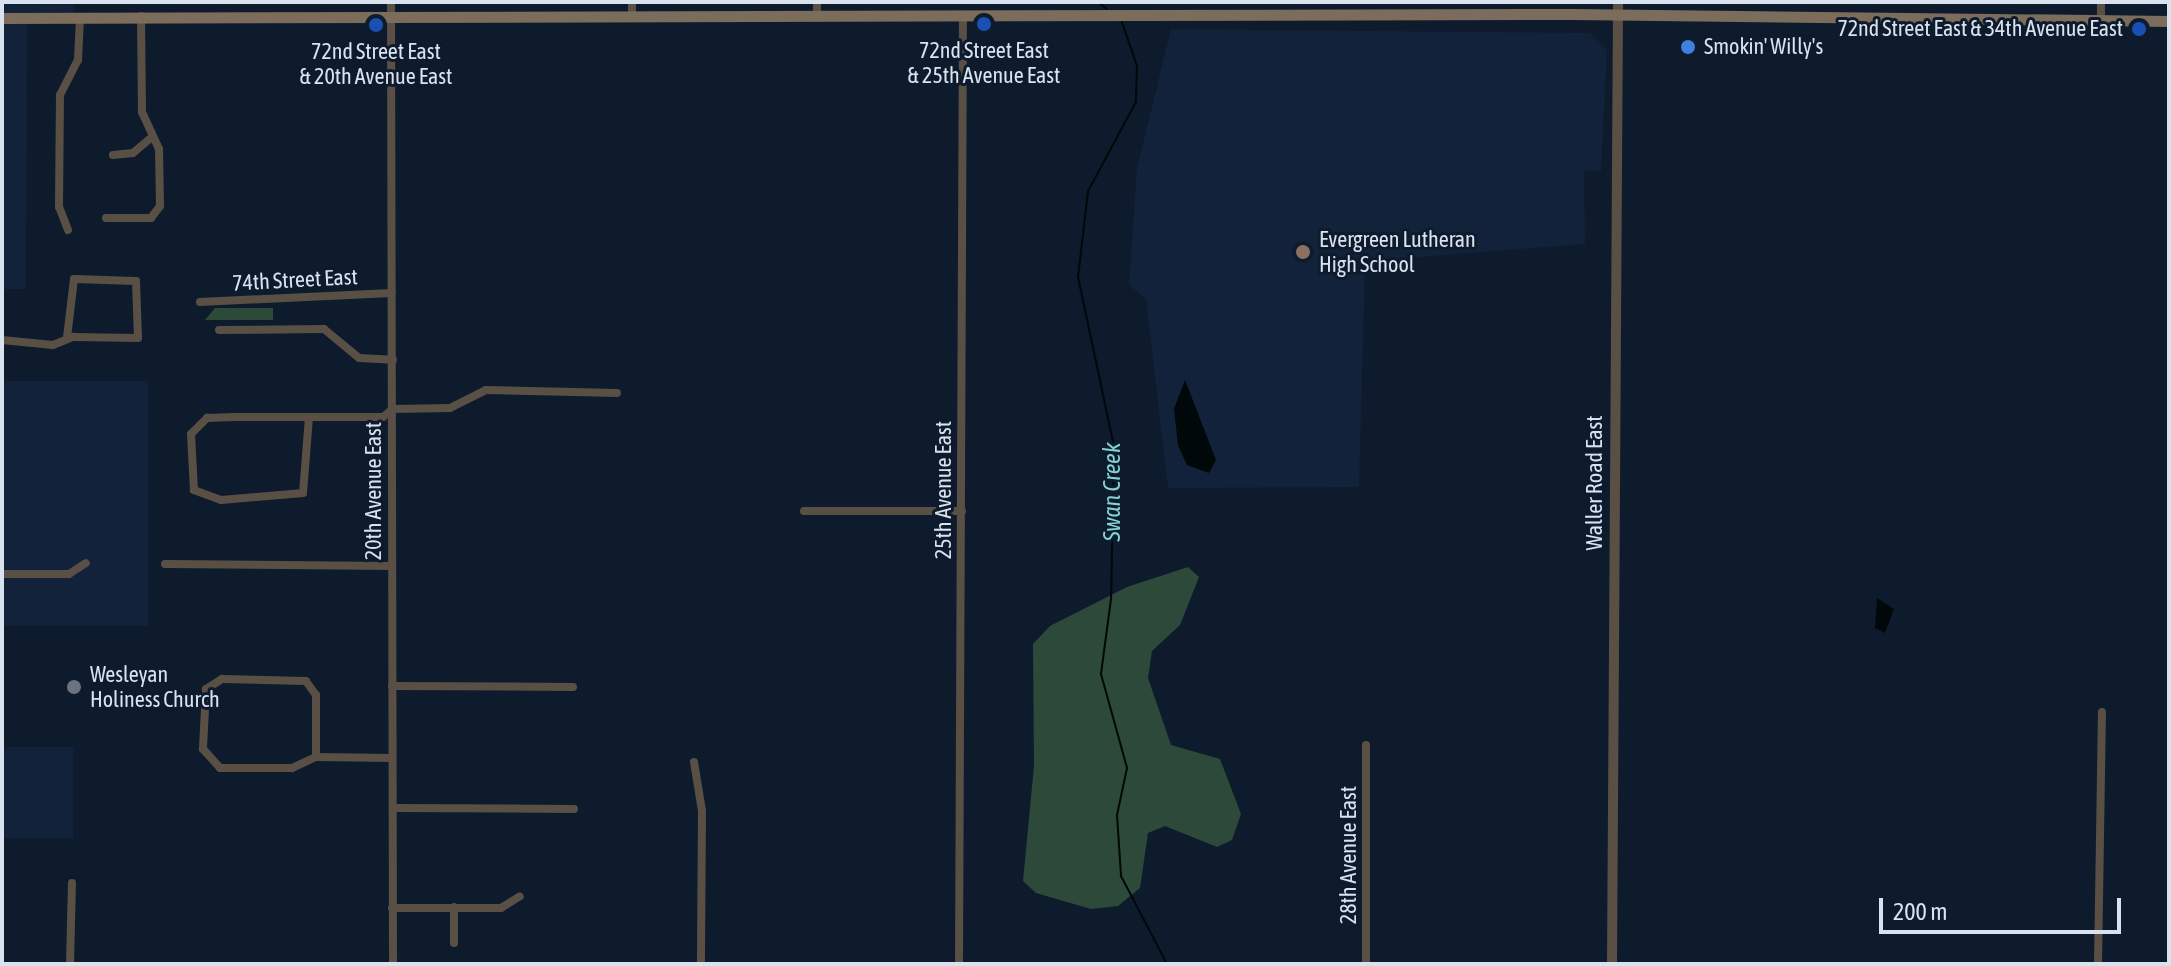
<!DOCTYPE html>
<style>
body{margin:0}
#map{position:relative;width:2171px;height:966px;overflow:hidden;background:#0e1b2d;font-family:"Asap Condensed",sans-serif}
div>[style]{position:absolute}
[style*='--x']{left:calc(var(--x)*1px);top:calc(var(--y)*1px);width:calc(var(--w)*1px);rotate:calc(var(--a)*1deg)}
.built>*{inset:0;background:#12223a;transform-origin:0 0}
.green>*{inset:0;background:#2d4939}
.water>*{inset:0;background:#000809}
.stream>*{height:2px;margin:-1px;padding:0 1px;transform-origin:1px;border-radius:1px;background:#000809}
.minor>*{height:8px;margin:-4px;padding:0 4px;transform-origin:4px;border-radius:4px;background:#594f45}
.tertiary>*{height:10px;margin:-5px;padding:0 5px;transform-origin:5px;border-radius:5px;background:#594f45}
.secondary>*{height:11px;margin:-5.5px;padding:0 5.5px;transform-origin:5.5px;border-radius:5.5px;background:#7c6c5c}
.dots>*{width:22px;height:22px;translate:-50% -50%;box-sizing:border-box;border:4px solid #0e1b2d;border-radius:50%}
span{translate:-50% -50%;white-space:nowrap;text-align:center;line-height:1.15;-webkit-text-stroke:6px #0e1b2d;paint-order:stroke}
.poi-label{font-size:22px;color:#d9e2ef}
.right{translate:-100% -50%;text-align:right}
.left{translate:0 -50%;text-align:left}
.street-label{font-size:22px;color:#d9e2ef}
.water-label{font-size:24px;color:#85d2d2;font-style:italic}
.frame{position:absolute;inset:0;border:4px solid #d9e2ef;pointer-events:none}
.scale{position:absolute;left:1879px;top:898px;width:242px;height:36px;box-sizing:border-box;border:4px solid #d9e2ef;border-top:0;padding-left:10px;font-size:24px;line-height:28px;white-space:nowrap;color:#d9e2ef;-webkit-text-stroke:6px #0e1b2d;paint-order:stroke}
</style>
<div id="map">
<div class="built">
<div style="clip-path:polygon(2px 2px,73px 2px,73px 17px,27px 18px,26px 289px,2px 289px)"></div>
<div style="clip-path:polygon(1171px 29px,1590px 33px,1607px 50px,1601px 171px,1584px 170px,1585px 244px,1365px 261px,1359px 487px,1168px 488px,1146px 299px,1129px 285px,1137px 168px)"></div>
<div style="left:2px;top:381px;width:146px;height:245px"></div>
<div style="left:2px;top:747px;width:71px;height:91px"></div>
</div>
<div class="green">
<div style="clip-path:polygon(215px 308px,273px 308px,273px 320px,205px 320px)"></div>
<div style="clip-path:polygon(1188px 567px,1199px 577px,1180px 625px,1152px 651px,1148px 678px,1171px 745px,1220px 759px,1241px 814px,1232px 840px,1217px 847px,1165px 826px,1148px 833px,1140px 888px,1118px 906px,1091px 909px,1036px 893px,1023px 881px,1034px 766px,1033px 644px,1050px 626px,1127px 587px)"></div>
</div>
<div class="water">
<div style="clip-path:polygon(1185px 380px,1216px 460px,1209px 473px,1187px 465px,1178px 445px,1174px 409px)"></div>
<div style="clip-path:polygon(1877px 598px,1894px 609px,1885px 633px,1875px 628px)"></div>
</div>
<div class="stream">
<div style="--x:1098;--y:2;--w:11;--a:38"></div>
<div style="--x:1122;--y:22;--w:46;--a:71.2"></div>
<div style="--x:1137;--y:66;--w:36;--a:92"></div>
<div style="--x:1136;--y:102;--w:101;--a:118.3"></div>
<div style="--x:1088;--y:191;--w:87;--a:96.6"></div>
<div style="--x:1078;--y:277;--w:173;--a:78"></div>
<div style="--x:1114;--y:446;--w:153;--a:91.1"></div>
<div style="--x:1111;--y:599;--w:76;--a:97.6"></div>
<div style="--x:1101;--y:674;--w:98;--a:74.5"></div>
<div style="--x:1127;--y:768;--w:48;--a:102"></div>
<div style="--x:1117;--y:815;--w:61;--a:86.2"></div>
<div style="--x:1121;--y:876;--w:99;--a:62.4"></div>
</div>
<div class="minor">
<div style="--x:391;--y:2;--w:962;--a:89.88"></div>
<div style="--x:2101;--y:2;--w:18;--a:90"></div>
<div style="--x:817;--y:16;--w:14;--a:-90"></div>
<div style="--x:632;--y:17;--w:15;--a:-90"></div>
<div style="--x:113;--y:155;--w:20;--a:-6"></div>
<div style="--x:133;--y:153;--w:26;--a:-40"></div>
<div style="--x:106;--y:218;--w:45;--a:0"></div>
<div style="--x:151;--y:218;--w:15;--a:-53"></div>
<div style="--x:160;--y:206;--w:57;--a:-91"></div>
<div style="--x:159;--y:149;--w:41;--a:-114.7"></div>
<div style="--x:142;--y:112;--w:96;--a:-90.6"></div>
<div style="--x:68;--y:230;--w:25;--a:-111"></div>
<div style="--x:59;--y:207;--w:112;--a:-89.5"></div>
<div style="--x:60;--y:95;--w:39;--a:-63"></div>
<div style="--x:78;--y:60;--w:43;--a:-87.3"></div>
<div style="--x:200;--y:302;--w:192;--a:-2.7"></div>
<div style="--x:219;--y:330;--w:105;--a:-0.5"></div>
<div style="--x:324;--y:329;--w:45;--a:39.6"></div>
<div style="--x:359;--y:358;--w:34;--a:3"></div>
<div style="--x:2;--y:340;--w:51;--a:5.6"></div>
<div style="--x:53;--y:345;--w:22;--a:-22"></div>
<div style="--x:73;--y:337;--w:65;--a:0.9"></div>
<div style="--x:138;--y:338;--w:57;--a:-92"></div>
<div style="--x:136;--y:281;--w:62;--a:-178.2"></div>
<div style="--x:74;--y:279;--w:59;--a:96.8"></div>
<div style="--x:309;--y:417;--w:76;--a:94.5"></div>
<div style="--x:303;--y:493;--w:82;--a:175.1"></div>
<div style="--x:221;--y:500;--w:29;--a:-160"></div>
<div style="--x:194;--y:490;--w:56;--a:-93.1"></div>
<div style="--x:191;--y:434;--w:23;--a:-45"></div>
<div style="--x:207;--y:418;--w:28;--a:-2"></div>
<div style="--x:235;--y:417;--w:148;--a:0"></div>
<div style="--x:383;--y:417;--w:13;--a:-39"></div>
<div style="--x:393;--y:409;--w:57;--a:-1"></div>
<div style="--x:450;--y:408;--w:40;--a:-26.6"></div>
<div style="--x:486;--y:390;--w:131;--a:1.3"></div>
<div style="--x:804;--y:511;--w:158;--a:0"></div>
<div style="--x:165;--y:564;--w:227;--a:0.5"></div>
<div style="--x:2;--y:574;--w:67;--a:0"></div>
<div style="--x:69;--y:574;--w:20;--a:-33"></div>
<div style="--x:392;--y:686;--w:181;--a:0.3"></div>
<div style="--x:1366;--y:745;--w:219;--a:90"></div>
<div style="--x:316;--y:757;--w:62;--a:-90"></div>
<div style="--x:316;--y:695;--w:17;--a:-126"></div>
<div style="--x:306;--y:681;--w:84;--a:-178.6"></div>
<div style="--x:222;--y:679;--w:19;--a:148"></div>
<div style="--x:206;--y:689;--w:60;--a:92.9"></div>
<div style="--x:203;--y:749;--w:25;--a:48"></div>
<div style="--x:220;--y:768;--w:72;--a:0"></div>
<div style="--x:292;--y:768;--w:26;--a:-25"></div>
<div style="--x:316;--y:757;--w:76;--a:0.8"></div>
<div style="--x:694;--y:762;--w:50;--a:80.7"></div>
<div style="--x:702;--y:811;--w:153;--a:90.4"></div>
<div style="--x:393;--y:808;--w:181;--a:0.3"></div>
<div style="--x:454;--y:907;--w:36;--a:90"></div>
<div style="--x:392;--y:908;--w:109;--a:0"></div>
<div style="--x:501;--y:908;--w:22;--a:-32"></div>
<div style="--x:70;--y:964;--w:81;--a:-88.6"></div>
<div style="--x:959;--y:964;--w:948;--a:-89.76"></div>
<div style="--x:2098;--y:964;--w:252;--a:-89.1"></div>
</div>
<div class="tertiary">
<div style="--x:1612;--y:964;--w:962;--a:-89.64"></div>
</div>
<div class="secondary">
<div style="--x:2;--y:18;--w:1571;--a:-0.15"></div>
<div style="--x:1573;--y:14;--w:596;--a:0.67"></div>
</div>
<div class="dots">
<div style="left:984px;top:24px;background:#1a4fb4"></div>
<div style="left:376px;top:25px;background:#1a4fb4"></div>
<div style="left:2139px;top:29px;background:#1a4fb4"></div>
<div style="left:1688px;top:47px;background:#3f7fe0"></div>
<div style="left:1303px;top:252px;background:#8d6e63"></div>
<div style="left:74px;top:687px;background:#6b7280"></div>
</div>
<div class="poi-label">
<span class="right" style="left:2123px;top:29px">72nd Street East &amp; 34th Avenue East</span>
<span class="left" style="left:1704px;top:47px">Smokin' Willy's</span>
<span style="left:984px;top:63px">72nd Street East<br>&amp; 25th Avenue East</span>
<span style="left:376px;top:64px">72nd Street East<br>&amp; 20th Avenue East</span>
<span class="left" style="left:1319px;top:252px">Evergreen Lutheran<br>High School</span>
<span class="left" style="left:90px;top:687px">Wesleyan<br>Holiness Church</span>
</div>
<div class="street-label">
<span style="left:295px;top:280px;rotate:-3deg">74th Street East</span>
<span style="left:1595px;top:483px;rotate:-90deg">Waller Road East</span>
<span style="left:944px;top:490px;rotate:-90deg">25th Avenue East</span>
<span style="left:374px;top:491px;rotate:-90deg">20th Avenue East</span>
<span style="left:1349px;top:855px;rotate:-90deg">28th Avenue East</span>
</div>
<div class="water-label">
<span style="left:1112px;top:492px;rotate:-90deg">Swan Creek</span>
</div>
<div class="frame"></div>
<div class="scale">200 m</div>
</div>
